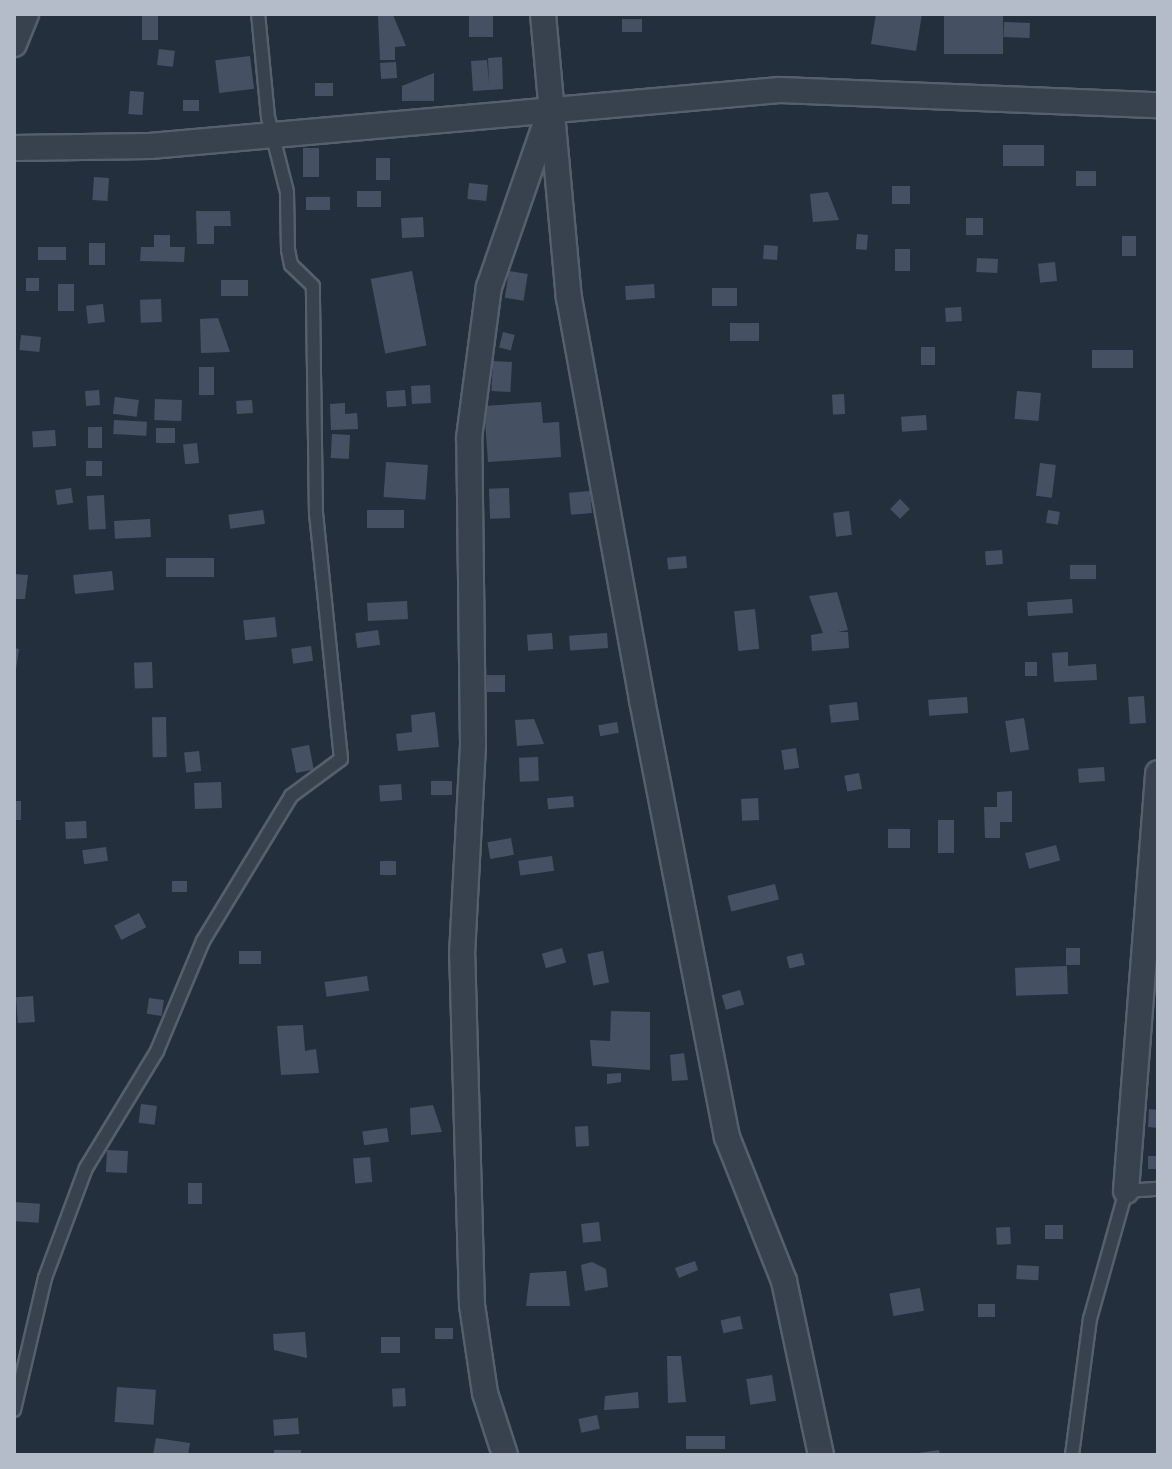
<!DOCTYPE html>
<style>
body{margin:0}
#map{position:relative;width:1172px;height:1469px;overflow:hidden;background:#242f3e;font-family:"IBM Plex Sans",sans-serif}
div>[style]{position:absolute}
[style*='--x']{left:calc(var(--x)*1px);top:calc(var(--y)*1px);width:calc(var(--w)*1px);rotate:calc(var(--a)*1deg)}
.building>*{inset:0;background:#455162;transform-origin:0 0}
.roads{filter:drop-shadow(2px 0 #565f6c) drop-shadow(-2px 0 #565f6c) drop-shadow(0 2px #565f6c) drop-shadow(0 -2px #565f6c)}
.service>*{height:12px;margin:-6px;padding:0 6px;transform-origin:6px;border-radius:6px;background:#38414e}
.minor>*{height:24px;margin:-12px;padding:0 12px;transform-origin:12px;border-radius:12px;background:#38414e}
span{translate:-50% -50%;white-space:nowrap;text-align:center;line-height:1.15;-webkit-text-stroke:8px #1d2633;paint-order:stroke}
.frame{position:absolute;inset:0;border:16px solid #b4bcc9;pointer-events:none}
</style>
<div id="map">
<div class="building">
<div style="left:142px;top:14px;width:16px;height:26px"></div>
<div style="left:469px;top:14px;width:24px;height:23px"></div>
<div style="clip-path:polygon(876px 14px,922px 14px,916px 51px,871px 44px)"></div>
<div style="left:944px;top:14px;width:59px;height:40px"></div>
<div style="clip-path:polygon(393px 15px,406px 46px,395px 47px,395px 60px,380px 60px,378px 16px)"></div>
<div style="left:622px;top:19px;width:20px;height:13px"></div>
<div style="left:1004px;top:22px;width:26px;height:15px;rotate:2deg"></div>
<div style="left:159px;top:49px;width:16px;height:16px;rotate:7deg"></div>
<div style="left:250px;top:56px;width:33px;height:35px;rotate:83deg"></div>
<div style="clip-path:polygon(502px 57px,503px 89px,473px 91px,471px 61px,487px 60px,489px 84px,488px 58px)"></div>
<div style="left:396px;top:62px;width:16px;height:16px;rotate:86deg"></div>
<div style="clip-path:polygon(434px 73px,434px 101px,402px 101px,402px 86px)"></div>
<div style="left:333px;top:83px;width:13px;height:18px;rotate:90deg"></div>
<div style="left:130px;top:91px;width:14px;height:23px;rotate:4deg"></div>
<div style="left:183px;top:100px;width:16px;height:11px"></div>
<div style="left:1003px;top:145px;width:41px;height:21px"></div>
<div style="left:303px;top:148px;width:16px;height:29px"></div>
<div style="left:376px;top:158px;width:14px;height:22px"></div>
<div style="left:1096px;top:171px;width:15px;height:20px;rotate:90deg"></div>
<div style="left:94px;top:177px;width:15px;height:23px;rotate:4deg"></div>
<div style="left:469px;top:183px;width:19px;height:16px;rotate:6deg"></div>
<div style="left:910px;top:186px;width:18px;height:18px;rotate:90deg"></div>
<div style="left:357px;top:191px;width:24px;height:16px"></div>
<div style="clip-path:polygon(828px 192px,839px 220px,813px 222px,810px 194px)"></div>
<div style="left:330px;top:197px;width:13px;height:24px;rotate:90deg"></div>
<div style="clip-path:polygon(196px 211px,230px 211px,231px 226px,214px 226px,214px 244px,197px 244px)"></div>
<div style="left:423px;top:217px;width:20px;height:22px;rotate:87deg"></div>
<div style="left:966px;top:218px;width:17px;height:17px"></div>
<div style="left:857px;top:234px;width:11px;height:15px;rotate:5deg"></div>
<div style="clip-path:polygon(154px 235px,170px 235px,170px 247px,185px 247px,184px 262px,140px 261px,141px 247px,154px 247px)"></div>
<div style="left:1122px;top:236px;width:14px;height:20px"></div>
<div style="left:89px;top:243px;width:16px;height:22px"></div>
<div style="left:764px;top:245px;width:14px;height:14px;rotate:4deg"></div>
<div style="left:38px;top:247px;width:28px;height:13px"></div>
<div style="left:895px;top:249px;width:15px;height:22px"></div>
<div style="left:977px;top:258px;width:21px;height:14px;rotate:3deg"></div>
<div style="left:1055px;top:262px;width:19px;height:17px;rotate:84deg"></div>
<div style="left:412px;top:271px;width:76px;height:42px;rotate:79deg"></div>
<div style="left:509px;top:271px;width:19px;height:27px;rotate:9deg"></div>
<div style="left:26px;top:278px;width:13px;height:13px"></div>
<div style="left:248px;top:280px;width:16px;height:27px;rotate:90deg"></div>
<div style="left:58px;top:284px;width:16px;height:27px"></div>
<div style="left:654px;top:284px;width:14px;height:29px;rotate:86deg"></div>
<div style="left:712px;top:288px;width:25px;height:18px"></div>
<div style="left:161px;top:299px;width:23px;height:21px;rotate:88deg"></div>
<div style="left:103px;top:304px;width:18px;height:17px;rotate:84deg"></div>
<div style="left:961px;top:307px;width:14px;height:16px;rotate:86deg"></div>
<div style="clip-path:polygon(218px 318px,230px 352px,201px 353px,200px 319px)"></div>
<div style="left:730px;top:323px;width:29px;height:18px"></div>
<div style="left:503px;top:332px;width:12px;height:16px;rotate:14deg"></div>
<div style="left:21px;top:335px;width:20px;height:15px;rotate:6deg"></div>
<div style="left:921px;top:347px;width:14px;height:18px"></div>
<div style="left:1133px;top:350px;width:18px;height:41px;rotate:90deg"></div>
<div style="left:493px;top:361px;width:19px;height:30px;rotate:3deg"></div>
<div style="left:199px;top:367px;width:15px;height:28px"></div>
<div style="left:430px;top:385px;width:18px;height:19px;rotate:87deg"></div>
<div style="left:99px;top:390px;width:15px;height:14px;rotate:86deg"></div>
<div style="left:405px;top:390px;width:16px;height:19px;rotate:86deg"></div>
<div style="left:1017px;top:391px;width:24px;height:28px;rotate:5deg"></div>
<div style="left:844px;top:394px;width:20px;height:12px;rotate:87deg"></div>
<div style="left:115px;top:397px;width:24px;height:17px;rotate:7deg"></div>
<div style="left:155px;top:399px;width:27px;height:21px;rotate:2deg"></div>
<div style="left:252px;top:400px;width:13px;height:16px;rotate:86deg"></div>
<div style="clip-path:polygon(541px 402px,543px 423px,559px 422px,561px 457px,488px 462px,484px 406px)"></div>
<div style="clip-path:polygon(345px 403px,345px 414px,357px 413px,358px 429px,331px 430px,330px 404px)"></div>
<div style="left:926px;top:415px;width:15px;height:25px;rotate:86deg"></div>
<div style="left:114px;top:420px;width:33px;height:14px;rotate:3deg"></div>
<div style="left:88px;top:427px;width:14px;height:21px"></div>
<div style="left:156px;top:428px;width:19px;height:15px"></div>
<div style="left:55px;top:430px;width:16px;height:23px;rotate:86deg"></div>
<div style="left:332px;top:434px;width:18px;height:24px;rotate:3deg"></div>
<div style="left:197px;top:443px;width:20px;height:14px;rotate:84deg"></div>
<div style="left:86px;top:461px;width:16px;height:15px"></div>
<div style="left:386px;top:462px;width:42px;height:35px;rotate:4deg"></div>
<div style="left:1040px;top:463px;width:16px;height:33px;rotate:7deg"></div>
<div style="left:71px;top:488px;width:15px;height:16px;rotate:82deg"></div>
<div style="left:509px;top:488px;width:30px;height:20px;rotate:88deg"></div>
<div style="left:590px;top:491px;width:22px;height:21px;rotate:85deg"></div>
<div style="left:104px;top:495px;width:34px;height:17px;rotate:87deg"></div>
<div style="left:900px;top:499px;width:14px;height:14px;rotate:45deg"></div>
<div style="left:263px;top:510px;width:14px;height:35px;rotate:82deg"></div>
<div style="left:404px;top:510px;width:18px;height:37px;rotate:90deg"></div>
<div style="left:1048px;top:510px;width:12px;height:13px;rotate:9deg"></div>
<div style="left:849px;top:511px;width:24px;height:16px;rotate:83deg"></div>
<div style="left:150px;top:519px;width:18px;height:36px;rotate:87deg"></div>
<div style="left:1002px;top:550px;width:14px;height:17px;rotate:86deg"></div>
<div style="left:686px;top:556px;width:12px;height:19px;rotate:85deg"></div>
<div style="left:214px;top:558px;width:19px;height:48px;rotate:90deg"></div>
<div style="left:1096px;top:565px;width:14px;height:26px;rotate:90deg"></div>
<div style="left:112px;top:571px;width:19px;height:39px;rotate:84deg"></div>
<div style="clip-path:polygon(14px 574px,28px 575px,25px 599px,14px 599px)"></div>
<div style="clip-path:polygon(837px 592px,848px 630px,838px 632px,848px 632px,849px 648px,812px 651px,811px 635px,823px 633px,809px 596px)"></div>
<div style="left:1072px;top:599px;width:14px;height:45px;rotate:86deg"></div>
<div style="left:407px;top:601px;width:18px;height:40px;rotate:87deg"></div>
<div style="left:755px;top:609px;width:40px;height:21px;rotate:84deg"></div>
<div style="left:275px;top:617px;width:20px;height:32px;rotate:84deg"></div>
<div style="left:378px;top:630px;width:15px;height:23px;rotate:82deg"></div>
<div style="left:552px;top:633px;width:16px;height:25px;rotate:86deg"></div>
<div style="left:607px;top:633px;width:15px;height:38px;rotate:86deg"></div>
<div style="left:311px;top:646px;width:15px;height:20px;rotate:82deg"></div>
<div style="clip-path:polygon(14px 648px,19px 649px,16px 669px,14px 669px)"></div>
<div style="clip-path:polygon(1068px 652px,1068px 666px,1096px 664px,1097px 680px,1054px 682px,1052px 653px)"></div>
<div style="left:152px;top:662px;width:26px;height:18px;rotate:88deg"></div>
<div style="left:1025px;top:662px;width:12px;height:14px"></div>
<div style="left:505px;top:675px;width:17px;height:18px;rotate:90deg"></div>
<div style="left:1144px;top:696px;width:27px;height:16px;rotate:86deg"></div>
<div style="left:967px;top:697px;width:16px;height:39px;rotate:86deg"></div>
<div style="left:857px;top:702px;width:18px;height:28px;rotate:84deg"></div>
<div style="clip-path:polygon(435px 712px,439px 747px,398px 751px,396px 734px,412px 732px,411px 715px)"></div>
<div style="left:166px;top:717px;width:40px;height:14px;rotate:89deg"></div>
<div style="left:1024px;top:718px;width:32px;height:19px;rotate:81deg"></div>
<div style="clip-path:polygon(534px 719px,544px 744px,517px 746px,515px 720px)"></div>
<div style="left:617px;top:722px;width:11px;height:19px;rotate:80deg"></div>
<div style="left:309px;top:745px;width:25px;height:18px;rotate:79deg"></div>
<div style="left:796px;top:748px;width:20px;height:15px;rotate:81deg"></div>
<div style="left:199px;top:751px;width:20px;height:15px;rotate:84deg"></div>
<div style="left:538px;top:757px;width:24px;height:19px;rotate:88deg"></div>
<div style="left:1104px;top:767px;width:14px;height:26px;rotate:86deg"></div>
<div style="left:859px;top:773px;width:16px;height:15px;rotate:79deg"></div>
<div style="left:452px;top:781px;width:14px;height:21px;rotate:90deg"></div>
<div style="left:221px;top:782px;width:26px;height:27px;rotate:88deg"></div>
<div style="left:401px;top:784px;width:16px;height:22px;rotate:86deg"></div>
<div style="clip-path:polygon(1012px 791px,1012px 822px,1000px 822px,1000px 838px,985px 838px,984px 807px,997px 807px,997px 792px)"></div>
<div style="left:573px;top:796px;width:11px;height:26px;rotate:85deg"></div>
<div style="left:758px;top:798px;width:22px;height:17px;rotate:87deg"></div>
<div style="left:14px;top:801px;width:7px;height:19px"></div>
<div style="left:938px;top:820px;width:16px;height:33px"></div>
<div style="left:86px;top:821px;width:17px;height:21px;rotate:87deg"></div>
<div style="left:888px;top:829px;width:22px;height:19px"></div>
<div style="left:511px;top:838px;width:17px;height:24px;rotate:80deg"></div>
<div style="left:1056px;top:845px;width:16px;height:32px;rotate:75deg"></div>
<div style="left:106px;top:847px;width:14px;height:24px;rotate:82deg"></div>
<div style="left:552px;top:856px;width:15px;height:34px;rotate:82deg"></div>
<div style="left:396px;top:861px;width:14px;height:16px;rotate:90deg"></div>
<div style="left:172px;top:881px;width:15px;height:11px"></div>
<div style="left:775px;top:884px;width:16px;height:49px;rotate:76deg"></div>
<div style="left:139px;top:913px;width:16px;height:28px;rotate:63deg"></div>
<div style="left:562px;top:948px;width:15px;height:21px;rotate:74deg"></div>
<div style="left:1066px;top:948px;width:14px;height:17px"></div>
<div style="left:239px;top:951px;width:22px;height:13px"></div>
<div style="left:603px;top:951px;width:32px;height:16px;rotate:79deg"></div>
<div style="left:802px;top:953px;width:12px;height:16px;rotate:76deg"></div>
<div style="left:1067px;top:966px;width:28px;height:52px;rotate:88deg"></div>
<div style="left:367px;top:976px;width:15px;height:43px;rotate:82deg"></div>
<div style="left:740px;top:990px;width:15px;height:19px;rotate:74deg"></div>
<div style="left:33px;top:996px;width:26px;height:17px;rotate:86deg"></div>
<div style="left:149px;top:998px;width:15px;height:16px;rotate:8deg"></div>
<div style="clip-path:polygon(611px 1011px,650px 1012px,650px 1070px,592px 1066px,590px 1040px,610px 1041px)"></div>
<div style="clip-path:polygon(303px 1025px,305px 1051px,316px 1049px,319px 1073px,281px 1075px,277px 1026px)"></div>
<div style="clip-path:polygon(684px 1053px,688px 1080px,672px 1081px,670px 1055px)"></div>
<div style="clip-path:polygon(621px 1073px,621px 1082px,607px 1084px,607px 1074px)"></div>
<div style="left:141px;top:1104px;width:16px;height:19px;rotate:7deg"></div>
<div style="clip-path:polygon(433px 1105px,442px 1132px,411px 1135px,410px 1108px)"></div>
<div style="clip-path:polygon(1149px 1109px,1158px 1110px,1158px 1128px,1148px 1127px)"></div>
<div style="left:588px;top:1126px;width:20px;height:13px;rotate:87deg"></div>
<div style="left:387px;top:1128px;width:14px;height:25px;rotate:82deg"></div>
<div style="left:107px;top:1150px;width:21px;height:22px;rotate:3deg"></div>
<div style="left:1148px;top:1156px;width:10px;height:13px"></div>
<div style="left:370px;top:1157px;width:25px;height:17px;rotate:85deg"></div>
<div style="left:188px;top:1183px;width:14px;height:21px"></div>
<div style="left:14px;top:1202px;width:26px;height:19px;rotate:4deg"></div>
<div style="left:599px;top:1222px;width:19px;height:18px;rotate:84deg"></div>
<div style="left:1045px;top:1225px;width:18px;height:14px"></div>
<div style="left:1010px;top:1227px;width:17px;height:14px;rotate:87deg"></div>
<div style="clip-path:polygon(695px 1261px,698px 1270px,679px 1278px,675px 1268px)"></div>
<div style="clip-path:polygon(592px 1262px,606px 1269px,608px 1287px,585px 1291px,581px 1265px)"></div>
<div style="left:1017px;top:1265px;width:22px;height:14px;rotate:3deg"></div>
<div style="clip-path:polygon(566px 1271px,570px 1306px,526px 1306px,530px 1273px)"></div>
<div style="left:920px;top:1288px;width:23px;height:31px;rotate:80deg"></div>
<div style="left:978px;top:1304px;width:17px;height:13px"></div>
<div style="left:740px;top:1316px;width:13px;height:20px;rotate:77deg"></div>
<div style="left:453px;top:1328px;width:11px;height:18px;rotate:90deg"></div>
<div style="clip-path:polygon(305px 1332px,307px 1358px,274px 1350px,273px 1334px)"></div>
<div style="left:400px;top:1337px;width:16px;height:19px;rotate:90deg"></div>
<div style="clip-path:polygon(667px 1356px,681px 1356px,686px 1402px,668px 1403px)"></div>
<div style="left:772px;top:1375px;width:26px;height:26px;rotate:81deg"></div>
<div style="left:117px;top:1387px;width:39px;height:35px;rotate:4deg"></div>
<div style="left:405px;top:1388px;width:18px;height:13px;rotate:87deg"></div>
<div style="clip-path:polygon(638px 1392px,639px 1408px,604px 1410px,605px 1396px)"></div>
<div style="left:597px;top:1415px;width:14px;height:19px;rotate:78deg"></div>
<div style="left:298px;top:1418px;width:16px;height:25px;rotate:86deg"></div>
<div style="left:686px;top:1436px;width:39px;height:13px"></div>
<div style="clip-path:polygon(156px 1438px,190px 1443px,188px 1455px,153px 1455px)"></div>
<div style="left:274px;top:1450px;width:27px;height:5px"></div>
<div style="clip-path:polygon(939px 1450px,940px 1455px,918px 1455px,918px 1453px)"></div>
</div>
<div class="roads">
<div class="service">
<div style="--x:14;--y:1410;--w:136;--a:-76.8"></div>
<div style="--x:45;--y:1278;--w:117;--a:-69.6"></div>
<div style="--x:86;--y:1168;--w:137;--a:-58.7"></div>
<div style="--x:157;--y:1051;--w:119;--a:-67.3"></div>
<div style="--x:203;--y:941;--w:170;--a:-58.7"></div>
<div style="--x:291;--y:796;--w:62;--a:-36.5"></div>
<div style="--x:341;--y:759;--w:246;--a:-95.8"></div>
<div style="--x:316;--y:514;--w:228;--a:-90.8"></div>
<div style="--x:313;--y:286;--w:30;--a:-136"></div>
<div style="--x:291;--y:265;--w:15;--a:-101"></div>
<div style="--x:288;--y:250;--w:58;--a:-91"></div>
<div style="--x:287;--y:192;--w:77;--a:-104.2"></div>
<div style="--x:268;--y:117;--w:103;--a:-95.5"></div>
<div style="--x:1072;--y:1455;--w:137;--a:-82.5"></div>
<div style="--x:1090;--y:1319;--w:133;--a:-74.3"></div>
<div style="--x:1126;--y:1191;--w:32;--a:-4"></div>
</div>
<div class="minor">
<div style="--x:543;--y:14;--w:285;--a:84.8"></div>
<div style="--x:569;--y:298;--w:409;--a:79.7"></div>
<div style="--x:642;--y:700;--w:445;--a:79"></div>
<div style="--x:727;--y:1137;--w:155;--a:68.4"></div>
<div style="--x:784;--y:1281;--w:178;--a:78"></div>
<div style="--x:14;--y:44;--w:32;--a:-68"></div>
<div style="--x:14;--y:148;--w:136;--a:-0.8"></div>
<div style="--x:150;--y:146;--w:632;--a:-5.08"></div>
<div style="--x:780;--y:90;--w:378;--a:2.3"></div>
<div style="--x:1126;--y:1191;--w:419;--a:-85.6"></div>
<div style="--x:505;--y:1455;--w:65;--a:-107.9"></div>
<div style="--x:485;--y:1393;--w:89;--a:-98.4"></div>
<div style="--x:472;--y:1305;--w:350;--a:-91.6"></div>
<div style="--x:462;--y:955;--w:211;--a:-87"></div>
<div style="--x:473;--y:744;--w:306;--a:-90.7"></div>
<div style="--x:469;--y:438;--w:152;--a:-82.5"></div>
<div style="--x:489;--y:287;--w:180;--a:-70.9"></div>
</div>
</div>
<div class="frame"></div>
</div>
